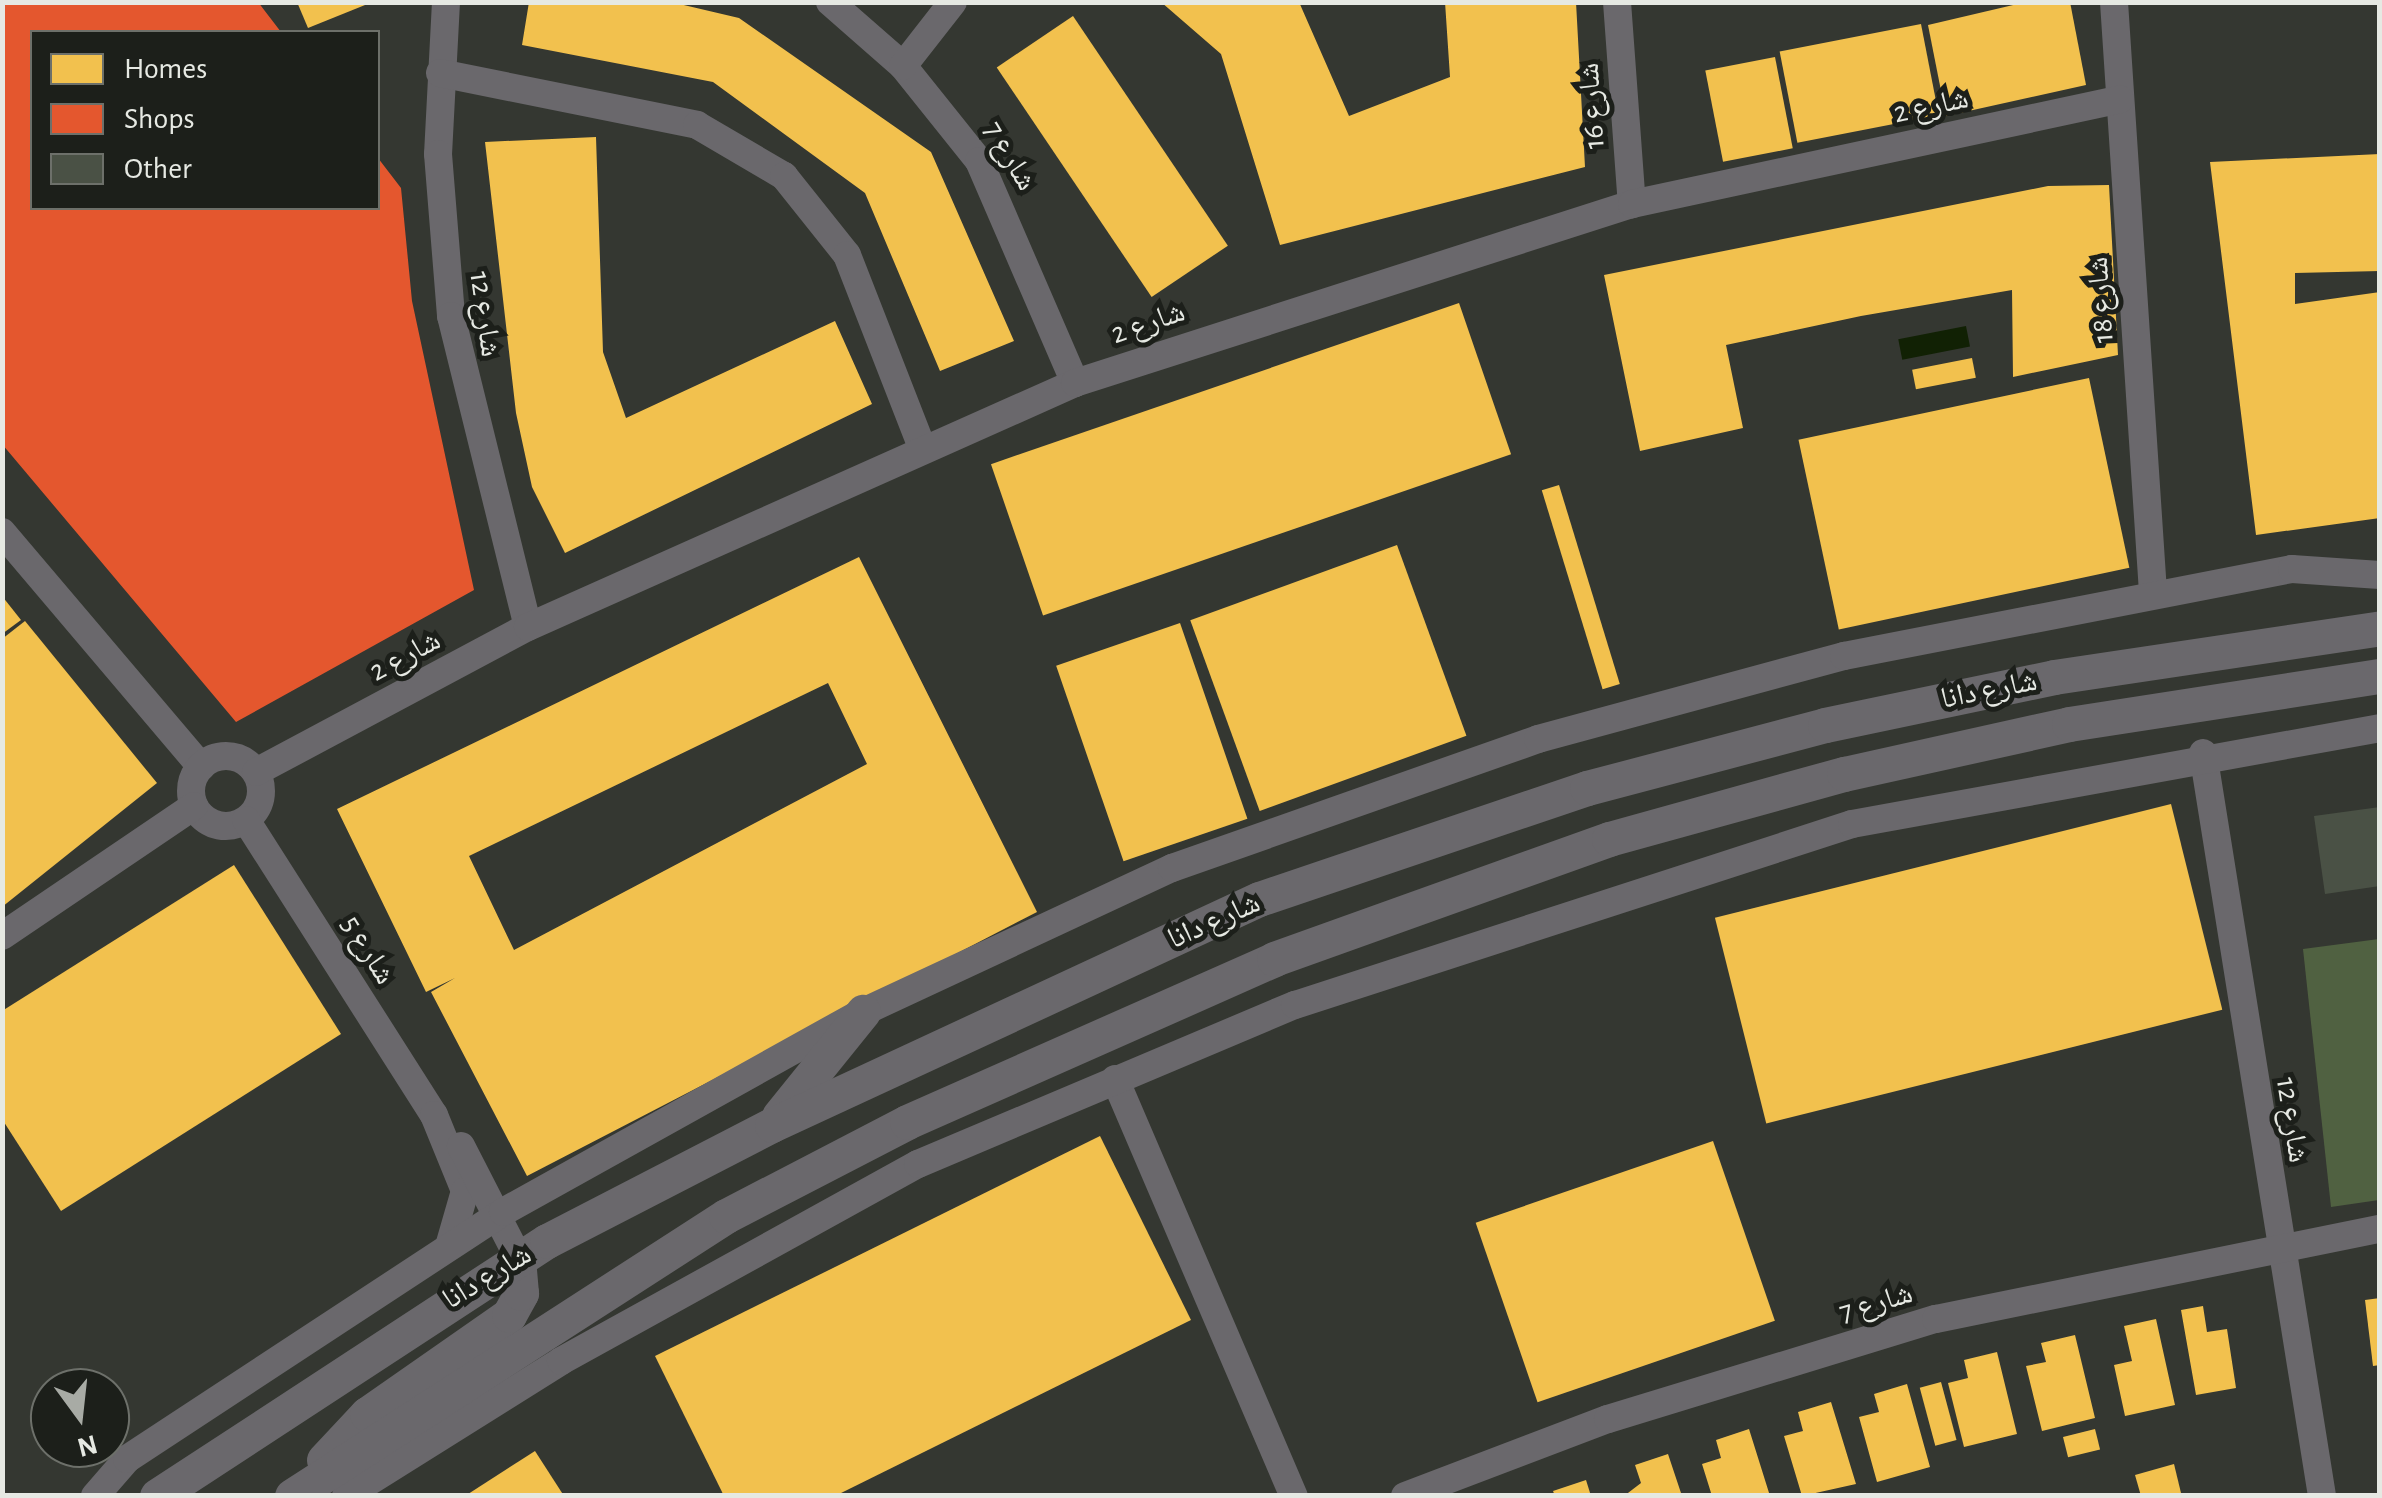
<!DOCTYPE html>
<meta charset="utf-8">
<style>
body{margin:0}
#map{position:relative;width:2382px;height:1498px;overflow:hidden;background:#343731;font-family:"Alegreya Sans","Noto Naskh Arabic",sans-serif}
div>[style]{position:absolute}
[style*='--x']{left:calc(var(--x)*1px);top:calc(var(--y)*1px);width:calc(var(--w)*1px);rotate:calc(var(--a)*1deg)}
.green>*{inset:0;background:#506141}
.water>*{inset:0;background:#112104;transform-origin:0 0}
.homes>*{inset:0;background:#f2c14e;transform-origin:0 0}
.shops>*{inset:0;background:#e4572e}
.building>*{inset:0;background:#4a5145}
.minor>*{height:28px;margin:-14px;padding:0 14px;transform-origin:14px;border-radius:14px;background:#6a686c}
.minor>.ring{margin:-14px;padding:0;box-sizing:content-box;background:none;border:28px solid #6a686c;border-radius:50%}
.tertiary>*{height:35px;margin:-17.5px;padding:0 17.5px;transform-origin:17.5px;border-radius:17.5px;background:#6a686c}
span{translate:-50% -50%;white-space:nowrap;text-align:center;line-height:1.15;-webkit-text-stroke:10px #1c1f1a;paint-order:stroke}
.street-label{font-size:30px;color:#e6e9e3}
.frame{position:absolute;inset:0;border:5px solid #e6e9e3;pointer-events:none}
.legend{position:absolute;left:30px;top:30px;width:350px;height:180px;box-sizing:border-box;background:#1c1f1a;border:2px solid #6d706a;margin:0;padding:12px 18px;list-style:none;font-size:30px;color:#e6e9e3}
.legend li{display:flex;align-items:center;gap:20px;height:50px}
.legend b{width:50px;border:2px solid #6d706a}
.north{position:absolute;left:30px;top:1368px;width:100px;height:100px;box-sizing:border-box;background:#1c1f1a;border:2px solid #6d706a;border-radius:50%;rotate:165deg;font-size:28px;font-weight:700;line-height:40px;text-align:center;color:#e6e9e3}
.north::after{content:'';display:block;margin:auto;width:35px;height:45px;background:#a8aba5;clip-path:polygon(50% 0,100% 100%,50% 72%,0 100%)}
</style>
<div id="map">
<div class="green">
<div style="clip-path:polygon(2379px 939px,2379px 1200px,2331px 1207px,2303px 949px)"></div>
</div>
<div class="water">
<div style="left:1966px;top:326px;width:21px;height:69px;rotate:79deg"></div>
</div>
<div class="homes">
<div style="clip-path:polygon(297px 2px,370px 2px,370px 3px,308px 28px)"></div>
<div style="clip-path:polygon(529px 2px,671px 2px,739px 18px,931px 152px,1014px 341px,940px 371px,865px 193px,713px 82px,522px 45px)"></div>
<div style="clip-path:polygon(1161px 2px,1299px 2px,1349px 116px,1450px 77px,1445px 2px,1576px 2px,1585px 167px,1280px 245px,1221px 54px)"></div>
<div style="clip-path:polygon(2026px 2px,2070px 2px,2086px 85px,1946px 116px,1928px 25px)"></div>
<div style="left:1073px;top:16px;width:277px;height:92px;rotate:56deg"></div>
<div style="left:1921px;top:24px;width:93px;height:144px;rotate:79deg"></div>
<div style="left:1775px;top:57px;width:93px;height:71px;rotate:79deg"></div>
<div style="clip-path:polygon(596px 137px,603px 352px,626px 418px,835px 321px,872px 404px,565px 553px,532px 487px,516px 413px,485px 142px)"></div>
<div style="clip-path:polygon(2380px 154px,2380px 271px,2295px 273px,2295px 304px,2380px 292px,2380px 518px,2256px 535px,2210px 162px)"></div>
<div style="clip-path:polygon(2109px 185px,2118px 355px,2013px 377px,2012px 290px,1861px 316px,1726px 345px,1743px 428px,1640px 451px,1604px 275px,2048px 186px)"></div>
<div style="left:1459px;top:303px;width:160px;height:495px;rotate:71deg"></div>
<div style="left:1972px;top:358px;width:20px;height:61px;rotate:79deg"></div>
<div style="left:2089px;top:378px;width:194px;height:297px;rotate:78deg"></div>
<div style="left:1559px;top:485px;width:208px;height:18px;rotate:73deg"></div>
<div style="left:1397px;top:545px;width:203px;height:220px;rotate:70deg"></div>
<div style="clip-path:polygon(evenodd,859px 557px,1037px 912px,527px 1176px,431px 992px,455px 978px,426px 992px,337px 809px,859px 557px,828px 683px,867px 764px,514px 950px,469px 856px,828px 683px)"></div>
<div style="clip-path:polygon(2px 596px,21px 620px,2px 634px)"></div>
<div style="clip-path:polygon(25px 621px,157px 783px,2px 907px,2px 639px)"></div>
<div style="left:1180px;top:623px;width:207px;height:131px;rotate:71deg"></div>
<div style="left:2171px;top:804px;width:212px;height:470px;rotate:76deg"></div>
<div style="clip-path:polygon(234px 865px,341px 1034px,61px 1211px,2px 1119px,2px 1011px)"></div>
<div style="clip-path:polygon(1100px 1136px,1191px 1320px,835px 1496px,724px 1496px,655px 1356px)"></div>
<div style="left:1713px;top:1141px;width:190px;height:251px;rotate:71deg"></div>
<div style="clip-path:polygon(2380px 1298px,2380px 1365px,2373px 1366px,2365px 1300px)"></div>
<div style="clip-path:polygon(2203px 1306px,2207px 1332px,2227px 1329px,2236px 1388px,2196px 1395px,2181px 1310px)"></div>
<div style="clip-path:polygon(2156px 1319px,2175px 1405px,2125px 1416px,2114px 1365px,2132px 1361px,2124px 1326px)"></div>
<div style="clip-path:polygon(2075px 1335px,2095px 1418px,2042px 1431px,2026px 1366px,2046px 1362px,2041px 1343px)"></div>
<div style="clip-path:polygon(1997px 1352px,2017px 1434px,1964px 1447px,1948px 1383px,1968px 1378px,1964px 1360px)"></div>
<div style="left:1941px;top:1382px;width:60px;height:22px;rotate:75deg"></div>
<div style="clip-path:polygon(1907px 1384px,1930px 1467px,1877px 1482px,1859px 1417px,1879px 1412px,1874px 1394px)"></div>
<div style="clip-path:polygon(1831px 1402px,1856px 1484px,1802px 1496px,1784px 1436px,1803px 1431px,1798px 1412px)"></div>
<div style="clip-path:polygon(1749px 1429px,1770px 1496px,1712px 1496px,1702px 1464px,1721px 1458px,1716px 1440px)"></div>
<div style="left:2095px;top:1429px;width:21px;height:33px;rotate:76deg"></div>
<div style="clip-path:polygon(535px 1451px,564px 1496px,465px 1496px)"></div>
<div style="clip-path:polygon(1668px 1454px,1682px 1496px,1624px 1496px,1641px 1483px,1635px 1465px)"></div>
<div style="clip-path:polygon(2174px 1464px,2181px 1493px,2141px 1496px,2135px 1475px)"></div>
<div style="clip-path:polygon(1586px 1480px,1591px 1496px,1555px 1496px,1553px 1491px)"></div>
</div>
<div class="shops">
<div style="clip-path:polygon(2px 2px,258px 2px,281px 32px,32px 32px,32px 208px,378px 208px,378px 158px,401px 188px,412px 301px,474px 590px,236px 722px,2px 444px)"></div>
</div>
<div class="building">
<div style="clip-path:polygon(2380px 807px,2380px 886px,2325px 894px,2314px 816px)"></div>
</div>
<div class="minor">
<div style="--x:446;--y:2;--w:152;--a:93"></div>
<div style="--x:438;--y:154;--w:163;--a:85.4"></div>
<div style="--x:451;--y:316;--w:320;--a:76.1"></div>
<div style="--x:830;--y:2;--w:97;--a:41.2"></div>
<div style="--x:903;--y:66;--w:122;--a:51.3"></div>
<div style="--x:979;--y:161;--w:242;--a:66.6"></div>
<div style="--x:1617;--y:2;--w:203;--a:85.8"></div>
<div style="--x:2114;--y:2;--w:592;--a:86.22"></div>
<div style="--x:903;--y:66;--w:81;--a:-52"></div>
<div style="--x:440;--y:73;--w:262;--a:11.4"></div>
<div style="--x:697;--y:125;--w:101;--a:30.4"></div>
<div style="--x:784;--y:176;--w:101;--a:51.4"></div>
<div style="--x:847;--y:255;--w:206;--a:68.7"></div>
<div style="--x:2;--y:532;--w:308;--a:49.7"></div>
<div style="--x:2203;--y:753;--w:752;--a:80.9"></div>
<div class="ring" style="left:191px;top:756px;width:42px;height:42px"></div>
<div style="--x:256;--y:772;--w:308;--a:-28.1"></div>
<div style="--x:528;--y:627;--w:599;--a:-24.04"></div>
<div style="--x:1075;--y:383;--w:585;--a:-17.82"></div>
<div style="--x:1632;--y:204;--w:499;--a:-12.1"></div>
<div style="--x:246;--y:820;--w:350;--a:57.5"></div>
<div style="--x:434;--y:1115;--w:82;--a:67.8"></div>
<div style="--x:465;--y:1191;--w:54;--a:106.1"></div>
<div style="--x:2;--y:936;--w:232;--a:-34.1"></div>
<div style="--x:1115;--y:1079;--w:454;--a:66.8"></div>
<div style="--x:461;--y:1146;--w:125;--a:62.8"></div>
<div style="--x:95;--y:1496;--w:49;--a:-49.1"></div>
<div style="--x:127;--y:1459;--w:450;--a:-33.3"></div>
<div style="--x:503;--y:1212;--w:412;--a:-29.1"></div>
<div style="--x:863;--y:1012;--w:341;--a:-25"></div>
<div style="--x:1172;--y:868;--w:388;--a:-19.4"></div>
<div style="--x:1538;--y:739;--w:317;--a:-15.2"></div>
<div style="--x:1844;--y:656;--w:456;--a:-11"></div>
<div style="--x:2292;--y:569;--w:88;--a:3.9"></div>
<div style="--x:346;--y:1496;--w:254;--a:-32.1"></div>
<div style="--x:561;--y:1361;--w:408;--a:-28.9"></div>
<div style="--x:918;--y:1164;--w:409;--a:-22.9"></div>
<div style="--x:1295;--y:1005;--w:586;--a:-18"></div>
<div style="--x:1852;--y:824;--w:537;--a:-10.3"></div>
<div style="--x:1405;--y:1496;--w:217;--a:-20.8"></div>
<div style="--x:1608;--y:1419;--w:343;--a:-17"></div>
<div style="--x:1936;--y:1319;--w:453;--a:-11.5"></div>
</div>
<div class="tertiary">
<div style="--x:779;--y:1116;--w:134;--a:-51.1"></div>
<div style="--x:324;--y:1460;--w:63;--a:-46.9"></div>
<div style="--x:367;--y:1414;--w:173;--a:-34.9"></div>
<div style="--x:509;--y:1315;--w:25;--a:-61"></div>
<div style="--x:521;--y:1293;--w:36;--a:-95"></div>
<div style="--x:157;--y:1496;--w:466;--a:-33.2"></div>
<div style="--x:547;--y:1241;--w:253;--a:-27.3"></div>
<div style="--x:772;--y:1125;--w:537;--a:-24.89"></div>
<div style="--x:1259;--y:899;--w:346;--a:-18.7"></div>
<div style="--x:1587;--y:788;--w:246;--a:-14.8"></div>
<div style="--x:1825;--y:725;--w:234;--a:-11.8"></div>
<div style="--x:2054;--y:677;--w:330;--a:-8.5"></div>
<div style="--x:292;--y:1496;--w:516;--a:-32.83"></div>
<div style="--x:726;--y:1216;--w:204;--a:-27.4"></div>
<div style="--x:907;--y:1122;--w:402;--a:-23.9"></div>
<div style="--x:1274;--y:959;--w:356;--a:-19.7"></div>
<div style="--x:1609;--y:839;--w:244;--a:-15.5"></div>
<div style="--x:1844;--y:774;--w:230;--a:-12.5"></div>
<div style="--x:2069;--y:724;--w:315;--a:-8.8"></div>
</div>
<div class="street-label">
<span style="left:1592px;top:106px;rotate:-94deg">شارع 16</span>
<span style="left:1931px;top:106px;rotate:-12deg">شارع 2</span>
<span style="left:1010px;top:156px;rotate:59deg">شارع 7</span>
<span style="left:2101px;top:300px;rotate:-94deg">شارع 18</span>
<span style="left:485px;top:314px;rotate:82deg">شارع 12</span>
<span style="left:1148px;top:323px;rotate:-19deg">شارع 2</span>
<span style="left:405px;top:656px;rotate:-28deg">شارع 2</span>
<span style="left:1989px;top:690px;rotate:-11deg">شارع دانا</span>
<span style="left:1214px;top:921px;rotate:-24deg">شارع دانا</span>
<span style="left:368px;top:950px;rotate:58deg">شارع 5</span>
<span style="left:2292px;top:1120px;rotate:81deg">شارع 12</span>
<span style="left:487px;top:1277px;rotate:-31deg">شارع دانا</span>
<span style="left:1876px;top:1303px;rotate:-16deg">شارع 7</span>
</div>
<div class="frame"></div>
<ul class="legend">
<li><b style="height:28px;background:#f2c14e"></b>Homes</li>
<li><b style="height:28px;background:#e4572e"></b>Shops</li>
<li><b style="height:28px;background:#4a5145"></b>Other</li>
</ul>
<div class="north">N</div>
</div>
